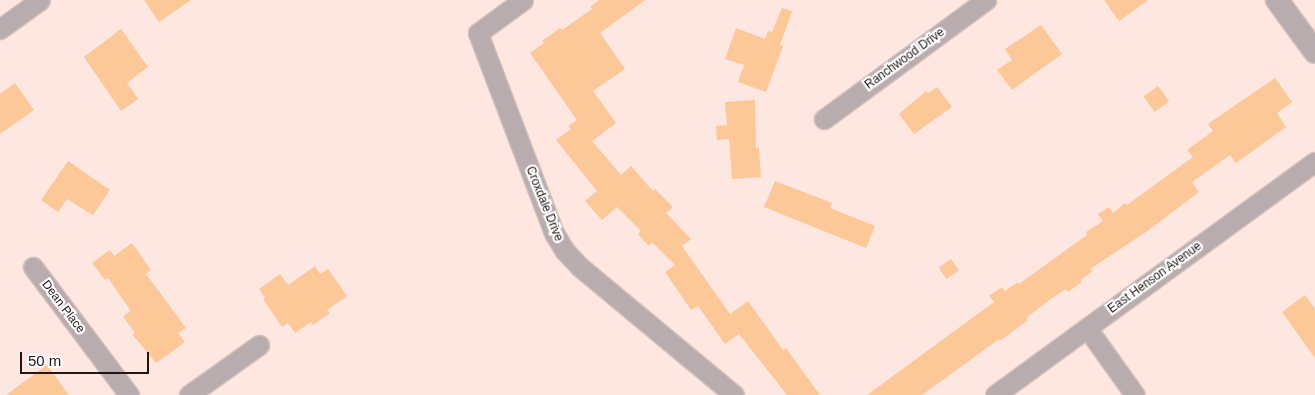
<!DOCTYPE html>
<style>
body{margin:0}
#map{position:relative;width:1315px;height:395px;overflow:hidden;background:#fee6e1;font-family:Helvetica,sans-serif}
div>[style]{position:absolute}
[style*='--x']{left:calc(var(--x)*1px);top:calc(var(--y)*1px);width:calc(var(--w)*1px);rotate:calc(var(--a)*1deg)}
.building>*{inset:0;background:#fdc898;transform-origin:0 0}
.roads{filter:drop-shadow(1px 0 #d6c1bc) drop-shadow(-1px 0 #d6c1bc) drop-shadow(0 1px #d6c1bc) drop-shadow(0 -1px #d6c1bc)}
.minor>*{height:19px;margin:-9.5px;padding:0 9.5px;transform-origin:9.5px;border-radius:9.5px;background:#b9acaf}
.tertiary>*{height:22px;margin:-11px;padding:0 11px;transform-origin:11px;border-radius:11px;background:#b9acaf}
span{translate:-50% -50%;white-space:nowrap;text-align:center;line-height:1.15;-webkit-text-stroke:4.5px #fff;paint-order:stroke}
.street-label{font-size:12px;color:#211614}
.scale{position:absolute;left:20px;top:352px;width:129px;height:22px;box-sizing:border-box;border:2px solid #211614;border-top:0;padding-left:6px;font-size:15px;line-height:18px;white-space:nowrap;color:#211614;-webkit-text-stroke:4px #fff;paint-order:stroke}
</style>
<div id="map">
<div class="building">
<div style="clip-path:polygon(144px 0,191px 0,159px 22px)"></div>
<div style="clip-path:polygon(599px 0,645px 0,600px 33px,625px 69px,593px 91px,616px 123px,592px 141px,621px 175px,631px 166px,653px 191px,655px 189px,673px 207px,666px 213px,691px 239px,682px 246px,730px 314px,748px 301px,783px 350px,786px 348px,820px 395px,787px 395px,739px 334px,725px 344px,698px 306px,691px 310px,665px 272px,675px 265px,652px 242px,649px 246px,638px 234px,641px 231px,617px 207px,602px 220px,585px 201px,597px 191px,556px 140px,571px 129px,568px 126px,577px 120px,530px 53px,544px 43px,542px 41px,560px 28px,562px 30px,592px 9px,590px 7px)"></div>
<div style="clip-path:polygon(1104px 0,1148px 0,1119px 21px)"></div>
<div style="clip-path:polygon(782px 8px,792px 11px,780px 45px,783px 46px,766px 92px,738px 82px,744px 65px,725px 59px,736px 28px,765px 39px,768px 31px,772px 32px)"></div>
<div style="clip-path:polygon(1041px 25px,1062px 54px,1012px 90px,997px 70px,1012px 60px,1005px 49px)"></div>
<div style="clip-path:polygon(121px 29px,148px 67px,127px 83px,138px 99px,121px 111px,84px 57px)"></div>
<div style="clip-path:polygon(1275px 78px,1292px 102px,1277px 113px,1286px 127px,1236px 163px,1230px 155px,1192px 182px,1199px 192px,1146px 232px,1090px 269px,1092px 272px,1080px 280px,1082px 282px,1068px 292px,1066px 289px,1052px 298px,1026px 318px,1028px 320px,1000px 341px,999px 339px,922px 395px,867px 395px,994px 302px,989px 296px,1002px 287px,1005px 291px,1018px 282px,1019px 284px,1087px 235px,1086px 232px,1103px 221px,1098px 214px,1109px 207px,1113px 213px,1125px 203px,1127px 205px,1193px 157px,1187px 150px,1213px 131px,1208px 124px)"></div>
<div style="clip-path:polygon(15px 83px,34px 110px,0 134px,0 94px)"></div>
<div style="left:1158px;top:86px;width:19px;height:18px;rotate:54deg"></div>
<div style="clip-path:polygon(937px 87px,952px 107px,914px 134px,899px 114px,926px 91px,928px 93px)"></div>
<div style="clip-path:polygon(755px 100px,756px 148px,759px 147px,761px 177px,732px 179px,729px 139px,717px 140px,716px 126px,727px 125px,725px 102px)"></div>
<div style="clip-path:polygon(68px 161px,110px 190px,93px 215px,67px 199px,58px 212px,41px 200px)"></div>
<div style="clip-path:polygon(775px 181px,832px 203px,830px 208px,875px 226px,866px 248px,764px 207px)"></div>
<div style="clip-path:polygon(132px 243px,151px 270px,146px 274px,186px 328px,178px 333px,185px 342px,156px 363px,132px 334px,135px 333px,123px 316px,131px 311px,108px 278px,105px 280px,92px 263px,110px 250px,114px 256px)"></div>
<div style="left:951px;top:259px;width:14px;height:15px;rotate:56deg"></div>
<div style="clip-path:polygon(315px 266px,320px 274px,328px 269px,347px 296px,327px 310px,330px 313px,313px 325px,311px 322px,295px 333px,288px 323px,282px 327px,263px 299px,265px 298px,259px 289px,280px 274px,288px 285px)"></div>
<div style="clip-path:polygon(1305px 295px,1315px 309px,1315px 358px,1282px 312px)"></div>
<div style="clip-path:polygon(47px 365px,69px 395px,6px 395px)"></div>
</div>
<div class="roads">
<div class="minor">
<div style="--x:523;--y:0;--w:56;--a:143.7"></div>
<div style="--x:478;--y:33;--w:214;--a:69.2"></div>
<div style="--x:554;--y:233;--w:21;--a:59"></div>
<div style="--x:565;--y:251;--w:22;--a:47"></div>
<div style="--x:580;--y:267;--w:200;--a:39.7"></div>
<div style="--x:0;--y:29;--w:49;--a:-35.9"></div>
<div style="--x:824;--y:119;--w:201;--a:-36.3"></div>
<div style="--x:33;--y:267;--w:160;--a:53.1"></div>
<div style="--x:1087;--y:328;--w:82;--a:54.4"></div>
<div style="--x:189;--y:395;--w:86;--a:-35.5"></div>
<div style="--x:995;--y:395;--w:396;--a:-36.1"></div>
</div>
<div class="tertiary">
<div style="--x:1277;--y:0;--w:64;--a:53.8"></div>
</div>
</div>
<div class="street-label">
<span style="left:905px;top:59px;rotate:-36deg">Ranchwood Drive</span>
<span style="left:544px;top:204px;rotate:68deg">Croxdale Drive</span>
<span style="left:1155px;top:278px;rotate:-36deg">East Henson Avenue</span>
<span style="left:63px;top:307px;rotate:53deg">Dean Place</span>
</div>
<div class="scale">50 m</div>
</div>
